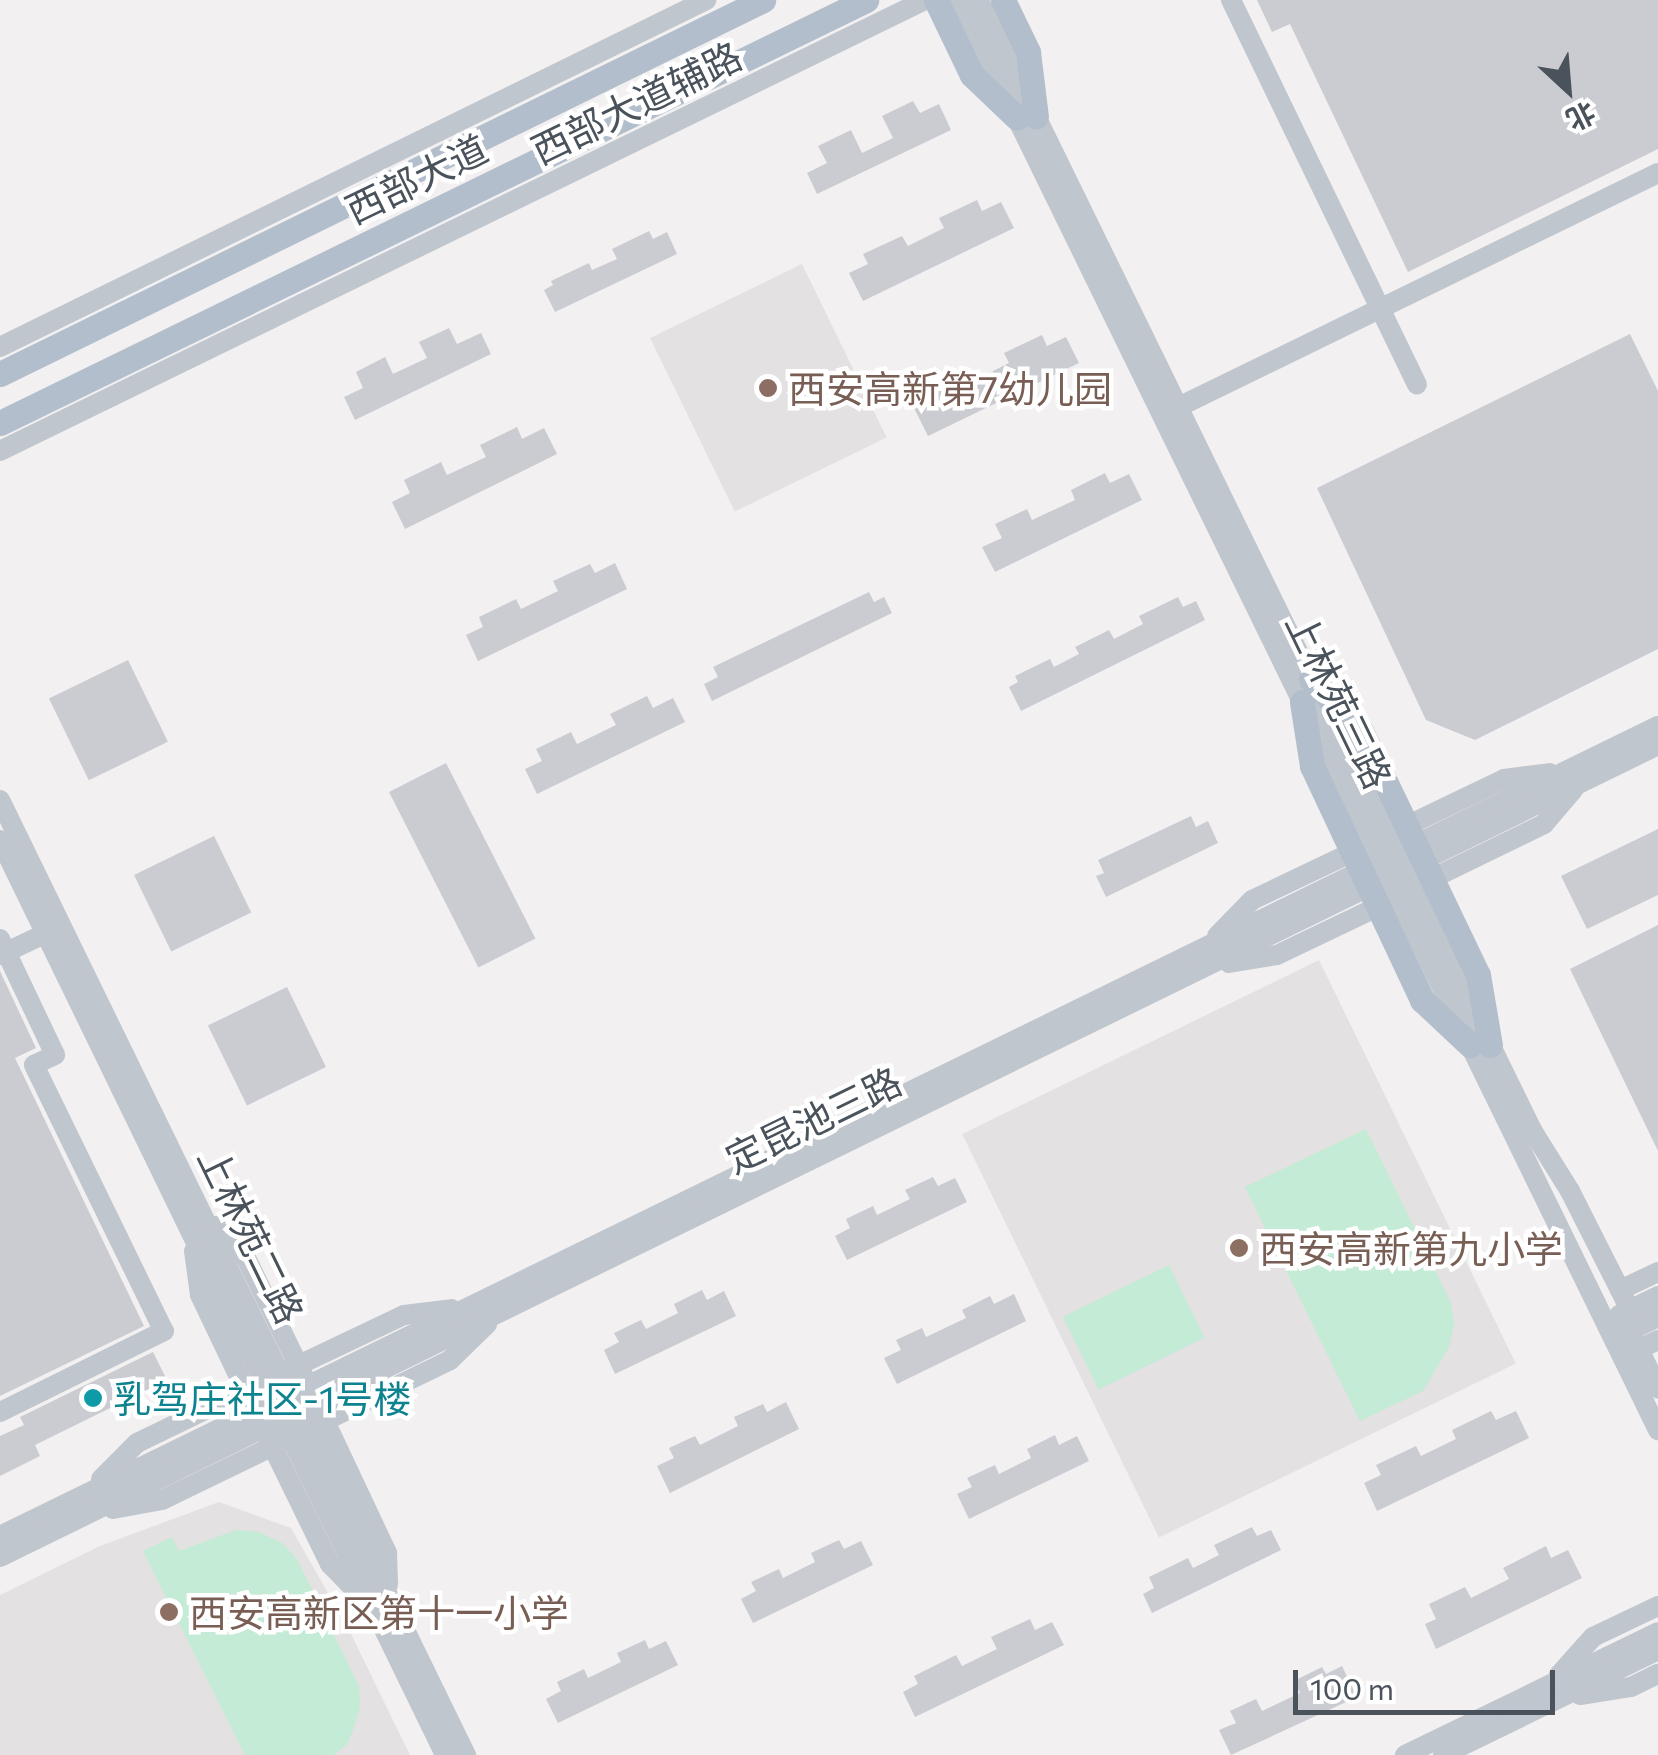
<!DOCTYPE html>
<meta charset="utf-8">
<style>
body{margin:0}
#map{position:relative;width:1658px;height:1755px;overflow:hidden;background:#f2f0f0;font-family:Commissioner,"Noto Sans SC",sans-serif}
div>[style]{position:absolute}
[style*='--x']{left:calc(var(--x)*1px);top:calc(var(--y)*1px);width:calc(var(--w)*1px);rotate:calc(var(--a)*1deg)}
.education>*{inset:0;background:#e3e1e1;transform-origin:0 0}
.green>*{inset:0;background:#c3ebd5;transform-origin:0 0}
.building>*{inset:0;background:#cbccd2;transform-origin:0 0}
.minor>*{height:20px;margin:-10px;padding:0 10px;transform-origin:10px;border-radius:10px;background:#c0c6cd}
.major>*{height:25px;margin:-12.5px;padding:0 12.5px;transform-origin:12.5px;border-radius:12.5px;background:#b2becc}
.dots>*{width:28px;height:28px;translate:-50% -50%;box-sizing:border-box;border:5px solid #fff;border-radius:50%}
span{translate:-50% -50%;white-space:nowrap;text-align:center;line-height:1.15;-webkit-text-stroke:9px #fff;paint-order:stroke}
.street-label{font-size:38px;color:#4a525b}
.education-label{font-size:38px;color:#785e54}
.left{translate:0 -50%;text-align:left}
.culture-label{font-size:38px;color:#0d838f}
.north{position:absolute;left:1518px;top:40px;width:100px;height:100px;-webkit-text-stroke:8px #fff;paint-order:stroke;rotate:154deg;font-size:28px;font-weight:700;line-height:40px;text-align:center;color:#4a525b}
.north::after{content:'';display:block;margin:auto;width:35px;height:45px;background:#4a525b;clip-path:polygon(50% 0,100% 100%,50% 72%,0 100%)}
.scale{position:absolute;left:1293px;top:1670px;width:262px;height:45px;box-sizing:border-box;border:5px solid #4a525b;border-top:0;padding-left:12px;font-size:30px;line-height:35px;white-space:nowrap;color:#4a525b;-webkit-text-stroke:8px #fff;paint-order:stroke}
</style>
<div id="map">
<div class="education">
<div style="left:802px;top:264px;width:193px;height:169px;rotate:64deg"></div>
<div style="left:1319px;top:960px;width:449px;height:397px;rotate:64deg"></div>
<div style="clip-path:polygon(219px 1502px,291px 1528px,349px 1630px,410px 1755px,0 1755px,0 1595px,100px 1546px)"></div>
</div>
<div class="green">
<div style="clip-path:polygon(1366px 1129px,1451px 1303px,1454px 1324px,1449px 1347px,1423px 1391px,1360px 1421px,1245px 1187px)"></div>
<div style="left:1169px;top:1265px;width:81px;height:118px;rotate:64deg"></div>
<div style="clip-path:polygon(236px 1530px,259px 1532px,282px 1543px,297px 1559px,359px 1686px,360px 1707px,353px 1730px,347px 1744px,334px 1755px,245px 1755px,143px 1551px,172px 1537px,179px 1551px)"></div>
</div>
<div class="building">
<div style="clip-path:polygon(1257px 0,1658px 0,1658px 149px,1408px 272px,1290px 24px,1272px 32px)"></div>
<div style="clip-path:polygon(913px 101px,920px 113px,939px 104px,951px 130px,817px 194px,807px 173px,827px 163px,818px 146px,851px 130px,862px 153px,893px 138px,882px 116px)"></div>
<div style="clip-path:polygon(977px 200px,982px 211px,1001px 202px,1014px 228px,863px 301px,849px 273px,868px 264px,863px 254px,902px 236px,908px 246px,944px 228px,939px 218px)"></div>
<div style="clip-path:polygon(649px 231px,653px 239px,667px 232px,677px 254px,555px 312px,544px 290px,553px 285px,551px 281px,589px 263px,592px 270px,617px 259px,612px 249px)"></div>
<div style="clip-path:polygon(449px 328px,457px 344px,481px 333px,491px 354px,355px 420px,344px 397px,363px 388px,356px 372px,385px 357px,393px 374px,427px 358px,419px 342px)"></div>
<div style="clip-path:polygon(1630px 334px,1658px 391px,1658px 649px,1475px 740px,1426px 720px,1317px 488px)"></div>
<div style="clip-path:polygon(1042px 335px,1047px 346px,1066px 337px,1079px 363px,928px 436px,914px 408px,933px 400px,928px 390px,967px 370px,973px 381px,1009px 363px,1004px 353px)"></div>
<div style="clip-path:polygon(517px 427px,522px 439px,544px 428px,557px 454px,405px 529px,392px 502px,410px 493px,404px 480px,441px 462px,447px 475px,486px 457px,480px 445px)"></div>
<div style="clip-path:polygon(1105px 473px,1110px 483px,1129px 474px,1142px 500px,995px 572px,982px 547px,1002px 538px,995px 524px,1027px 509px,1032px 520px,1075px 500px,1071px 490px)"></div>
<div style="clip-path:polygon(615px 563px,627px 589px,478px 661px,466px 635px,483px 627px,479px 617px,516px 599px,521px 609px,558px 591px,553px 581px,590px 564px,595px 573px)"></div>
<div style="clip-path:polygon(869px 592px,874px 602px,884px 597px,892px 613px,712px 701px,704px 684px,718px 677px,713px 667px)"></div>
<div style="clip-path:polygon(1178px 597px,1183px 607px,1196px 601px,1205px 620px,1021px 711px,1009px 687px,1018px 682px,1015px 676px,1050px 659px,1054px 667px,1079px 654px,1075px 647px,1109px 630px,1114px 639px,1143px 624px,1139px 616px)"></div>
<div style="left:128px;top:660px;width:91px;height:88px;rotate:64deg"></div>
<div style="clip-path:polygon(647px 696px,653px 708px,673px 698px,685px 722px,537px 794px,525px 769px,542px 761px,536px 749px,571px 732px,577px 744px,616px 725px,610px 714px)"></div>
<div style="left:446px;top:763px;width:197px;height:64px;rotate:63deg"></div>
<div style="clip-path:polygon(1191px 816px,1196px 827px,1208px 821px,1218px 843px,1106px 897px,1096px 876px,1104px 873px,1098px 860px)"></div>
<div style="clip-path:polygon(1658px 829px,1658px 895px,1587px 929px,1561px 876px)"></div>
<div style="left:214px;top:836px;width:85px;height:89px;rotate:64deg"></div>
<div style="clip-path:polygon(1658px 925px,1658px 1151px,1570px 969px)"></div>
<div style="clip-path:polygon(0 971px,36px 1048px,15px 1058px,144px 1326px,0 1396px)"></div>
<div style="left:287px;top:987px;width:89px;height:88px;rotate:64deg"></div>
<div style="clip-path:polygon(933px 1177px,938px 1186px,955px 1178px,967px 1202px,847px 1260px,835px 1236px,850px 1228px,846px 1219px,873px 1206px,877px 1215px,910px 1199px,905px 1190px)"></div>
<div style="clip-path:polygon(702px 1290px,707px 1300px,724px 1291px,736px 1316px,615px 1374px,604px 1350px,619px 1342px,614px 1333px,641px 1320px,646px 1329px,678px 1313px,674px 1304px)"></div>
<div style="clip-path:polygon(1014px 1294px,1026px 1321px,897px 1384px,884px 1358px,901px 1350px,896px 1340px,922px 1328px,926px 1337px,966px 1318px,962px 1310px,990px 1296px,994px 1304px)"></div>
<div style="clip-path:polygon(153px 1352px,167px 1380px,35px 1445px,40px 1456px,0 1476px,0 1436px,24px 1425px,20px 1417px)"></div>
<div style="clip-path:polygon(786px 1402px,799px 1429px,670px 1493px,657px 1466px,674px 1458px,669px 1448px,695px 1436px,700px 1445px,738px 1426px,734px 1417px,763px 1404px,767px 1412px)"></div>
<div style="clip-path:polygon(1491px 1411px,1496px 1420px,1516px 1411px,1529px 1438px,1377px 1511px,1364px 1483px,1381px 1475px,1376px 1465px,1416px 1446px,1421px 1456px,1456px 1439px,1452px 1430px)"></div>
<div style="clip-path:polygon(1055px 1435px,1059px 1445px,1077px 1436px,1089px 1461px,969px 1519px,957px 1494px,972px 1487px,967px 1478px,995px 1465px,999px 1474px,1031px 1458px,1027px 1449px)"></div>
<div style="clip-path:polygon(1252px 1527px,1257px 1536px,1271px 1530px,1281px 1550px,1152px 1613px,1143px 1594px,1154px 1588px,1149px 1577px,1188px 1558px,1193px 1568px,1219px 1555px,1214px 1545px)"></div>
<div style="clip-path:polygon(839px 1540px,844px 1549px,861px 1541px,873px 1565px,753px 1623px,741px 1599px,756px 1591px,751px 1582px,779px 1569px,783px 1578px,815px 1562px,811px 1553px)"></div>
<div style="clip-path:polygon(1546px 1546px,1551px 1558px,1568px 1550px,1582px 1578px,1436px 1649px,1425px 1624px,1436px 1619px,1429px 1604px,1465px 1587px,1471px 1598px,1509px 1579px,1503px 1568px)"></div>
<div style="clip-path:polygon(1030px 1619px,1035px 1630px,1052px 1622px,1064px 1645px,915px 1717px,903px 1692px,918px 1684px,914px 1676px,956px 1655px,962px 1666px,997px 1649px,991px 1637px)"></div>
<div style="clip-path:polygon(645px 1640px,649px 1649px,666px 1641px,678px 1665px,558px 1723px,546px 1699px,561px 1691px,557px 1682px,584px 1669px,588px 1678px,621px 1662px,617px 1653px)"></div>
<div style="clip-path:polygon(1342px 1666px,1357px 1697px,1231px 1755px,1219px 1730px,1236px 1723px,1230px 1711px,1256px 1699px,1262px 1711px,1300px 1693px,1294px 1681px,1322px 1667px,1326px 1674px)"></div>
</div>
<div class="minor">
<div style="--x:959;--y:0;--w:1592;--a:63.95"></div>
<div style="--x:979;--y:0;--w:1258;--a:63.92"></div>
<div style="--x:1532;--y:1130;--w:72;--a:58.1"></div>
<div style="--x:1570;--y:1191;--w:111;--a:63.2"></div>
<div style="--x:1620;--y:1290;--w:22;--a:63"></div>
<div style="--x:1630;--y:1310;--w:21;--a:90"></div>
<div style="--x:1630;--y:1331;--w:64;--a:63.8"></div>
<div style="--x:1231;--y:0;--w:427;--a:64.2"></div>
<div style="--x:0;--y:347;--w:787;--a:-26.17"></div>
<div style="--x:1168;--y:412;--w:545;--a:-26"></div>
<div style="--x:0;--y:451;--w:1029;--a:-25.99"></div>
<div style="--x:0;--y:800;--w:1063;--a:63.99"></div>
<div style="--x:1396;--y:831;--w:120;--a:-25.7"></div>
<div style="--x:1504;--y:779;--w:46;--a:-7.4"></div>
<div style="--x:0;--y:840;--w:1017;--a:64.06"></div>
<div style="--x:1421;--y:884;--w:137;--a:-26"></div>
<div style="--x:1544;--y:824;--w:45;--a:-49.5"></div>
<div style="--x:1217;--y:936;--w:50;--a:-45.8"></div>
<div style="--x:1252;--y:900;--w:125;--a:-25.5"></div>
<div style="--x:0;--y:939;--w:128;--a:64.6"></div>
<div style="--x:55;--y:1055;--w:23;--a:155"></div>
<div style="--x:34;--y:1065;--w:296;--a:64"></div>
<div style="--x:164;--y:1331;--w:183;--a:153.7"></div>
<div style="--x:0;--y:955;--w:61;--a:-25.3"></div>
<div style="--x:1229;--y:963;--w:49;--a:-9.5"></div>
<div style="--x:1277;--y:955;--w:127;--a:-25.6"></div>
<div style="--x:216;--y:1226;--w:44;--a:46.8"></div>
<div style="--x:246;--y:1258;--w:141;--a:64"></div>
<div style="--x:308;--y:1385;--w:186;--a:64.8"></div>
<div style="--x:387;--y:1553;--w:31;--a:88"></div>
<div style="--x:194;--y:1251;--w:44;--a:82.2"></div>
<div style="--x:200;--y:1295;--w:116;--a:64.5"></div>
<div style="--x:1620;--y:1290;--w:42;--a:-25.3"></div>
<div style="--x:1619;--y:1315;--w:43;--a:-26"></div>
<div style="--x:1621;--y:1335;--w:41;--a:-25.9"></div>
<div style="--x:1639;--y:1349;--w:21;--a:-25"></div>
<div style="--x:267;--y:1435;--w:144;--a:64"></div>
<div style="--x:330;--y:1564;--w:43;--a:45.9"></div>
<div style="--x:101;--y:1479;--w:51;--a:-45"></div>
<div style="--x:137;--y:1443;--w:140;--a:-25.8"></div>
<div style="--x:263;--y:1382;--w:156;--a:-25.4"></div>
<div style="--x:404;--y:1315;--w:48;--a:-7.1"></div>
<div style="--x:113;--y:1509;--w:50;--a:-10.4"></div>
<div style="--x:162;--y:1500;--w:320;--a:-25.9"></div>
<div style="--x:450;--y:1360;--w:52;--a:-44.2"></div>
<div style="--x:0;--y:1536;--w:1845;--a:-26.04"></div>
<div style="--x:0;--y:1557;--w:1846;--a:-26.09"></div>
<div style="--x:1559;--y:1675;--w:51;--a:-48.2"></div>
<div style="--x:1593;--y:1637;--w:72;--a:-25.5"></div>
<div style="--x:1580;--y:1695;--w:52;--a:-8.9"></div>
<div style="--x:1631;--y:1687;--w:30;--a:-26"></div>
<div style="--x:1405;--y:1755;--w:281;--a:-25.9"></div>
<div style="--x:1443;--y:1755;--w:239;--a:-26"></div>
</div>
<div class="major">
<div style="--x:936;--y:0;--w:83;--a:64.4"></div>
<div style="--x:972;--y:75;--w:62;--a:43.7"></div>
<div style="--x:1003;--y:0;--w:58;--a:64.3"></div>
<div style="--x:1028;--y:52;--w:65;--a:83"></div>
<div style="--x:0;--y:374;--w:850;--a:-26.11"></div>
<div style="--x:0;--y:423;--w:964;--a:-26.03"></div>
<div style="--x:1311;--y:679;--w:72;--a:46.1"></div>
<div style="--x:1361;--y:731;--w:271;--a:64.4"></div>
<div style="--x:1478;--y:975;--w:71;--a:80.3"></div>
<div style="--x:1302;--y:702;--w:65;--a:81.1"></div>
<div style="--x:1312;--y:766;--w:259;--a:64.8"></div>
<div style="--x:1422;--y:1000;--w:66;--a:43.2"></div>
</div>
<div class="dots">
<div style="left:768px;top:388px;background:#8d6e63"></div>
<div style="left:1239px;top:1248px;background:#8d6e63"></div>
<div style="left:93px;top:1398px;background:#0f9aa8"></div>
<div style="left:169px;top:1612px;background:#8d6e63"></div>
</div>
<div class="street-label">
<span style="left:636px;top:102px;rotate:-26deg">西部大道辅路</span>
<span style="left:416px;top:178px;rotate:-26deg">西部大道</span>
<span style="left:1340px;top:700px;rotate:64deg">上林苑三路</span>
<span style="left:813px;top:1119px;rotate:-26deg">定昆池三路</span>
<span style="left:252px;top:1235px;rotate:64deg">上林苑二路</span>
</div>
<div class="education-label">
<span class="left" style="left:788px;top:388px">西安高新第7幼儿园</span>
<span class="left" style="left:1259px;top:1248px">西安高新第九小学</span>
<span class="left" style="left:189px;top:1612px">西安高新区第十一小学</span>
</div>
<div class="culture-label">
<span class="left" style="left:113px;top:1398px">乳驾庄社区-1号楼</span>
</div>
<div class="north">北</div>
<div class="scale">100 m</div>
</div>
